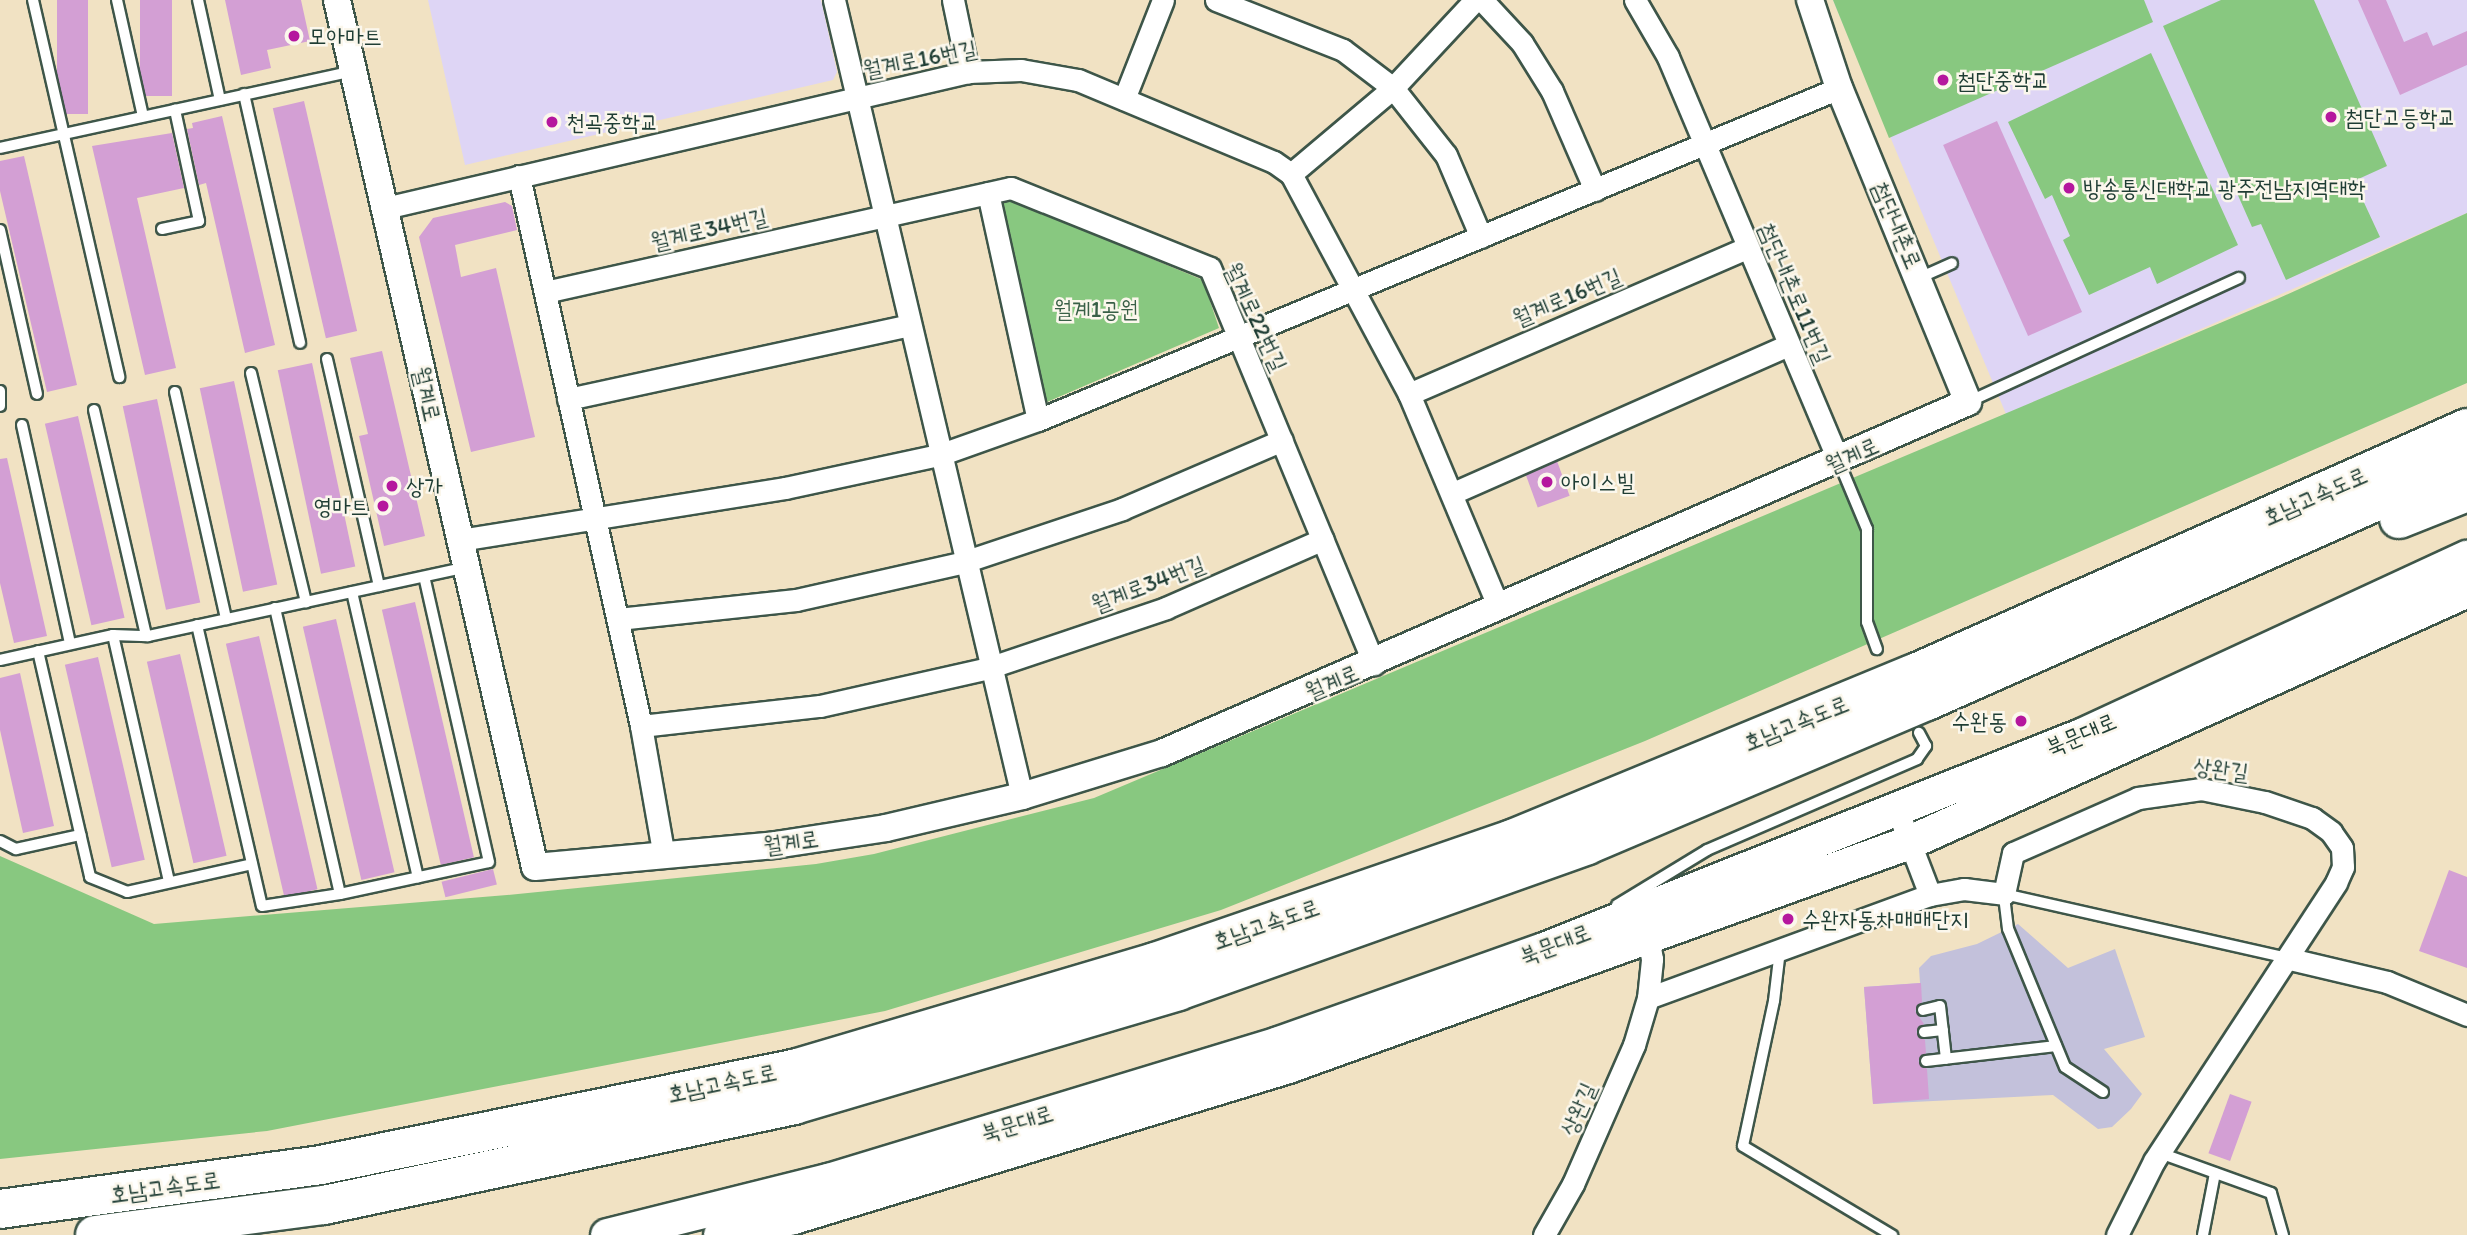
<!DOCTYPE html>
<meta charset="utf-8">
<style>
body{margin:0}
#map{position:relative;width:2467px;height:1235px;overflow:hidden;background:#f1e2c3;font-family:Itim,"Poor Story",sans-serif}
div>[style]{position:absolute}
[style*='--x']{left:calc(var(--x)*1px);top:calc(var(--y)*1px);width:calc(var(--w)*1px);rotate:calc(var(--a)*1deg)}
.built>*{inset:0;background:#ded5f5}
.industrial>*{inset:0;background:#c3c1db}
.green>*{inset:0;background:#88c880}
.building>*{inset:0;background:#d39fd4;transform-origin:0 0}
.roads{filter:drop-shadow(2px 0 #3e5649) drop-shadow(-2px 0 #3e5649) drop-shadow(0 2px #3e5649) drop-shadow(0 -2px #3e5649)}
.service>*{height:10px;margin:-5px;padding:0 5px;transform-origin:5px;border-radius:5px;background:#fff}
.minor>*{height:21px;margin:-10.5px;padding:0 10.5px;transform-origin:10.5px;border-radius:10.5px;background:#fff}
.tertiary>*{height:26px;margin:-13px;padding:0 13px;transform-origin:13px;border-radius:13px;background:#fff}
.primary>*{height:33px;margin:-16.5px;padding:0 16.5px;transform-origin:16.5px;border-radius:16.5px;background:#fff}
.motorway>*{height:38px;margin:-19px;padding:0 19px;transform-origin:19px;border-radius:19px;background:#fff}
.dots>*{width:19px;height:19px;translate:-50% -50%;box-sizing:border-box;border:4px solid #fbf7ec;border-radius:50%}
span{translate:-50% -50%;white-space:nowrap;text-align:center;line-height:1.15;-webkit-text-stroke:5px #fbf7ec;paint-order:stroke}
.poi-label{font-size:23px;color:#1f3d34}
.left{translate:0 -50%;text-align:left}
.right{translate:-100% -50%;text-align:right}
.street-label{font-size:23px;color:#1f3d34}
.park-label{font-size:23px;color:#396047}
</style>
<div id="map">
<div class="built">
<div style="clip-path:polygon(428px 0,821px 0,837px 72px,833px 80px,465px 165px)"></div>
<div style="clip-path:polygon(1833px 0,2467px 0,2467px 213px,2006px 414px)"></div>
</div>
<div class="industrial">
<div style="clip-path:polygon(2018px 924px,2068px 968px,2115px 949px,2145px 1037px,2104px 1049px,2142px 1094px,2131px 1109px,2112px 1127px,2098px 1129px,2053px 1095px,1873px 1104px,1864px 987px,1920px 983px,1919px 968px,1931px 956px,1977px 944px)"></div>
</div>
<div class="green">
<div style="clip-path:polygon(1833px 0,2144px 0,2153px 22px,1889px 138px)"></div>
<div style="clip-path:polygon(2221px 0,2314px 0,2387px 166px,2354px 181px,2380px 237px,2286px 280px,2261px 224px,2252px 227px,2163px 26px)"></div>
<div style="clip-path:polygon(2151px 53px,2238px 245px,2157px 284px,2150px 267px,2089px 295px,2063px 240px,2070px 236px,2052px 195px,2045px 199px,2008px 122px)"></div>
<div style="clip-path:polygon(1010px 200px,1203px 280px,1219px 328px,1047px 402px,1003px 201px)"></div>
<div style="clip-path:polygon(2467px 213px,2467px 383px,1645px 741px,1221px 910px,885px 1011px,267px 1131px,0 1159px,0 856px,154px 924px,507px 895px,816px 864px,874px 854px,1094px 798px,2277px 299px)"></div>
</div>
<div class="building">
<div style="left:57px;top:0;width:31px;height:114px"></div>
<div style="left:140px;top:0;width:32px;height:96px"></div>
<div style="clip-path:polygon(225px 0,301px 0,310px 41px,267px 50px,271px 68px,241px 75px)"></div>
<div style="clip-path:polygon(2358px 0,2386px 0,2404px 42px,2427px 32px,2433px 46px,2467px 31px,2467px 65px,2400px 95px)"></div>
<div style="left:304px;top:101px;width:236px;height:32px;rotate:77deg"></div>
<div style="clip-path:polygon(222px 116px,275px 345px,245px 353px,206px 183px,199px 185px,187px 129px,193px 128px,192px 123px)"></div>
<div style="left:1997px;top:121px;width:209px;height:59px;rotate:66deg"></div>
<div style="clip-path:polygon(172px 133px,184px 188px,137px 198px,176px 368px,145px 375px,92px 146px)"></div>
<div style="clip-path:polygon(24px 156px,77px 385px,47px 392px,0 191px,0 161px)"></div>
<div style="clip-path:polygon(505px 202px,512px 206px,517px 230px,455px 245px,461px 277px,496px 268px,535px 437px,471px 452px,419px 237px,433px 218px)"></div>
<div style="clip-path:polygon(382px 351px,425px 536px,384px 546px,359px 436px,368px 434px,350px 358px)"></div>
<div style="left:312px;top:363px;width:208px;height:35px;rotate:78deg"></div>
<div style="left:234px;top:381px;width:208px;height:35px;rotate:78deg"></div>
<div style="left:157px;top:399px;width:208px;height:35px;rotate:78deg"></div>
<div style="left:78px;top:416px;width:207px;height:34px;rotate:77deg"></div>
<div style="clip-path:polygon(7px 458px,47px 636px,14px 643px,0 583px,0 459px)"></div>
<div style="left:1557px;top:461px;width:37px;height:34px;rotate:70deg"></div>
<div style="left:415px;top:602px;width:262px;height:34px;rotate:77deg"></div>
<div style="left:336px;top:619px;width:260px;height:34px;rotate:77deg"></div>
<div style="left:259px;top:636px;width:260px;height:34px;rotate:77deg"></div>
<div style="left:180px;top:654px;width:207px;height:34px;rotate:77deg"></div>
<div style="left:98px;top:657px;width:208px;height:34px;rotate:77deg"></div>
<div style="clip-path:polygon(20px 673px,54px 826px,23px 833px,0 730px,0 678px)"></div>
<div style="left:493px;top:869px;width:16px;height:53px;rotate:76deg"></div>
<div style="clip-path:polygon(2449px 870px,2467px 877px,2467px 968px,2419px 951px)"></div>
<div style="clip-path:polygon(1921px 983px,1922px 1002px,1915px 1011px,1924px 1024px,1916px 1032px,1925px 1040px,1926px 1053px,1918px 1061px,1927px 1069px,1929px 1099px,1873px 1104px,1864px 987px)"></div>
<div style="left:2230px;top:1094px;width:23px;height:63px;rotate:20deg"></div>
</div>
<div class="roads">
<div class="service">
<div style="--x:33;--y:0;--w:387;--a:77.1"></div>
<div style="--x:117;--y:0;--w:119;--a:77.4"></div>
<div style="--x:198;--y:0;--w:102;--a:77.6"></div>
<div style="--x:244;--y:94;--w:255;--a:77.3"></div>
<div style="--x:0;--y:148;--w:361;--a:-12.3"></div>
<div style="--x:162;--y:229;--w:38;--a:-12"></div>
<div style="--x:199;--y:221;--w:114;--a:-102.2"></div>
<div style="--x:0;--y:230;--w:168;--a:77.3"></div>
<div style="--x:1919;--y:278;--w:36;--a:-24"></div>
<div style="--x:327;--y:359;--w:233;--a:77.1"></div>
<div style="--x:251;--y:373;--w:236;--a:76.5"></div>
<div style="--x:0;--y:391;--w:15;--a:90"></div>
<div style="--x:175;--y:392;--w:233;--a:77.3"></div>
<div style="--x:1968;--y:402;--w:298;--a:-24.6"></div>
<div style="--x:94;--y:410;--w:231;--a:77"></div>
<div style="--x:22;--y:425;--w:224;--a:77.6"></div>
<div style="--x:1839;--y:462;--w:73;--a:67.3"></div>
<div style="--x:1867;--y:529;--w:93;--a:90"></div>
<div style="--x:1867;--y:622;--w:29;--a:70"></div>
<div style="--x:352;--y:592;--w:293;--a:77"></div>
<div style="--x:275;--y:608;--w:293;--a:77.2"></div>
<div style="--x:197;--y:625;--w:288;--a:77"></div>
<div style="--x:262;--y:906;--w:79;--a:-8.7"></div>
<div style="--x:340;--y:894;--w:152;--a:-12.1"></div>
<div style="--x:489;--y:862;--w:292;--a:-102.8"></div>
<div style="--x:113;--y:635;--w:253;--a:77.2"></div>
<div style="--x:38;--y:651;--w:232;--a:77"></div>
<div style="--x:90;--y:877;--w:40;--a:22"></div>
<div style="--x:127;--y:892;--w:128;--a:-12.6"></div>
<div style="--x:0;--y:660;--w:116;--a:-12.5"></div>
<div style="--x:113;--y:635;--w:35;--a:2"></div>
<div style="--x:148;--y:636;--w:326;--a:-12.2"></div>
<div style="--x:0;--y:841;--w:18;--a:27"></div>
<div style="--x:16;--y:849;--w:66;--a:-12.3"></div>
<div style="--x:1617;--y:905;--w:105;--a:-31.4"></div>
<div style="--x:1707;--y:850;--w:229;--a:-23.4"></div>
<div style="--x:1917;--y:759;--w:16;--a:-55"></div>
<div style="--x:1926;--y:746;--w:15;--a:-118"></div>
<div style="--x:1780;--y:950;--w:51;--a:96.7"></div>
<div style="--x:1774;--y:1001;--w:148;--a:102.1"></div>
<div style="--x:1743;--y:1146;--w:174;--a:30.9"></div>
<div style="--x:1923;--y:1010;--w:17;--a:-13"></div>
<div style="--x:1940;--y:1006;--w:53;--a:83.5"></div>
<div style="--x:1924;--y:1032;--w:19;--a:-6"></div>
<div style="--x:1926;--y:1061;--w:131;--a:-6.6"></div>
<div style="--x:2103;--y:1092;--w:45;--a:-146.7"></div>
<div style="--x:2065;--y:1067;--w:149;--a:-112.4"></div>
<div style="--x:2008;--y:929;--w:35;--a:-97"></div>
<div style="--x:2004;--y:894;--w:292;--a:12.7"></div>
<div style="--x:2160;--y:1153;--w:118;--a:19.8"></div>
<div style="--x:2271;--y:1193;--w:44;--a:74.1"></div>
<div style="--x:2203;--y:1235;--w:63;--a:-79"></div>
</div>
<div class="minor">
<div style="--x:834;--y:0;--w:818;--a:76.71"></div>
<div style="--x:953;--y:0;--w:74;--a:78.2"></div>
<div style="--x:1216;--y:0;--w:136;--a:21.5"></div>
<div style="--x:1343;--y:50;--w:63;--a:37.2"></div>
<div style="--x:1393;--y:88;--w:85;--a:51.7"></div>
<div style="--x:1446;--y:155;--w:89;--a:66.9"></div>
<div style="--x:1482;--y:0;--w:59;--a:47.1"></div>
<div style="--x:1522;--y:43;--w:57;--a:58"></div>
<div style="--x:1552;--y:91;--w:108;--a:66.5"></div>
<div style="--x:1635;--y:0;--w:66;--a:59.9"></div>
<div style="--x:1668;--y:57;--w:440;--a:67.1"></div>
<div style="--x:1124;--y:99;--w:106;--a:-68.5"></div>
<div style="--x:1291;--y:174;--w:133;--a:-40.1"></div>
<div style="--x:1393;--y:88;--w:120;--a:-47"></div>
<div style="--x:519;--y:176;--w:563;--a:77.49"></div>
<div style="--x:641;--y:726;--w:132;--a:80"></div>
<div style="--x:988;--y:193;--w:232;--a:77.6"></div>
<div style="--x:385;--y:208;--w:599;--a:-13.13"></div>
<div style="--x:968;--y:72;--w:53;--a:-2.2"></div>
<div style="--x:1021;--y:70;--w:58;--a:10"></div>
<div style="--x:1078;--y:80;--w:212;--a:22.7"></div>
<div style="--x:1274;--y:162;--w:21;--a:35"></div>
<div style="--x:1291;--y:174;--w:250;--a:61.8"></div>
<div style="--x:1409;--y:394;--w:232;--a:67.2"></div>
<div style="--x:545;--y:292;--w:477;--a:-12.6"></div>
<div style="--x:1011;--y:188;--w:214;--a:21.9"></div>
<div style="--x:1210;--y:268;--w:429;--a:67.5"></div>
<div style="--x:1409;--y:394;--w:367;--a:-23.4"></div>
<div style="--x:568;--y:399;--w:349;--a:-12.2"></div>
<div style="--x:1453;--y:493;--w:365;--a:-23.8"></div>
<div style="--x:460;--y:540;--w:329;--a:-9.1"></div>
<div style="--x:785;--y:488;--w:157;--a:-12.1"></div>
<div style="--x:939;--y:455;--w:105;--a:-19.5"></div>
<div style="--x:1038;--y:420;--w:867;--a:-22.51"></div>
<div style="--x:618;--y:619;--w:179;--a:-6.1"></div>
<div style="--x:796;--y:600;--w:172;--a:-12.7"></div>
<div style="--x:964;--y:562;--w:167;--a:-18.5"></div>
<div style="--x:1122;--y:509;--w:174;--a:-23.3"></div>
<div style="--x:641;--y:726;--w:180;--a:-6.4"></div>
<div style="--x:820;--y:706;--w:172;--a:-12.7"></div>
<div style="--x:988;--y:668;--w:188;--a:-18.6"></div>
<div style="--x:1166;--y:608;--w:171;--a:-23.7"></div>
<div style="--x:1897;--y:809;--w:92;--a:69"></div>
<div style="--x:2290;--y:959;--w:100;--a:13.3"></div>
<div style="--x:2387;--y:982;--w:87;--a:22.4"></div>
<div style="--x:1648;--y:998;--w:300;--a:-20.1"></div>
<div style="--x:1930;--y:895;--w:35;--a:-10"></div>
<div style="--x:1964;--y:889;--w:40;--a:7.1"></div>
<div style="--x:2004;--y:894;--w:42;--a:-77.6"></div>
<div style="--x:2013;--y:853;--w:137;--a:-23.7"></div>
<div style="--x:2138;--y:798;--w:64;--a:-8.1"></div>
<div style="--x:2201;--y:789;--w:65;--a:11.5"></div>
<div style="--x:2265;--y:802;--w:50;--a:18.8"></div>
<div style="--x:2312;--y:818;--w:24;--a:36"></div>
<div style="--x:2331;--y:832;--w:19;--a:55"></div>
<div style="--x:2342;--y:848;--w:19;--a:87"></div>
<div style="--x:2343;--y:867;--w:17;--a:114"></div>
<div style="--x:2336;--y:883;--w:332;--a:123.2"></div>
<div style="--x:2154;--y:1161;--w:83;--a:116.6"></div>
<div style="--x:1544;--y:1235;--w:59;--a:-60.4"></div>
<div style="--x:1573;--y:1184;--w:152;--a:-66.3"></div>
<div style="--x:1634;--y:1045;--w:49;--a:-73.4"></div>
<div style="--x:1648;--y:998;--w:39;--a:-84"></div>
<div style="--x:1652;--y:959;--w:22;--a:-100"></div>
</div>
<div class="tertiary">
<div style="--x:337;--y:0;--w:889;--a:77.14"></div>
<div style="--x:535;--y:867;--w:241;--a:-5.2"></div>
<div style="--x:775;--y:845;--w:112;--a:-8.7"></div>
<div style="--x:886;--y:828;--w:140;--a:-13.2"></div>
<div style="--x:1022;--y:796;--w:146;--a:-17.1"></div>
<div style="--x:1162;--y:753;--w:879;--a:-23.53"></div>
<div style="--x:1968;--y:402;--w:339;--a:-112.3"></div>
<div style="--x:1839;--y:88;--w:93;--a:-108.2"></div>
</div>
<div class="primary">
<div style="--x:607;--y:1235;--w:228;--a:-14"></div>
<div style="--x:828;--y:1180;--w:470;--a:-16.9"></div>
<div style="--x:1278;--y:1043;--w:279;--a:-19.5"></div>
<div style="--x:1541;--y:950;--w:581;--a:-21.71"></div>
<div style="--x:2081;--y:735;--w:425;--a:-24.8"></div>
<div style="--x:720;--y:1235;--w:75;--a:-13.9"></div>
<div style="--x:793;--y:1217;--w:518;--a:-16.96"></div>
<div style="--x:1288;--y:1066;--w:660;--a:-19.83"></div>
<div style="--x:1909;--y:842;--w:612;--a:-24.3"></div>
</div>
<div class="motorway">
<div style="--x:2399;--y:519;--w:73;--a:-21.7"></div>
<div style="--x:0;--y:1209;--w:324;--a:-7.8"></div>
<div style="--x:321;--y:1165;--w:486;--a:-11.5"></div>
<div style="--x:797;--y:1068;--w:373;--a:-16.5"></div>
<div style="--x:1155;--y:962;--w:378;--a:-19"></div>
<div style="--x:1512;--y:839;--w:434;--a:-22.4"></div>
<div style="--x:1913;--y:674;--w:606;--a:-23.94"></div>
<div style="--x:95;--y:1235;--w:231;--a:-7.5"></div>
<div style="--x:324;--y:1205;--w:481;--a:-12"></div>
<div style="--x:794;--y:1105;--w:401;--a:-16.5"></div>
<div style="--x:1178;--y:991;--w:434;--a:-19.6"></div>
<div style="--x:1587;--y:845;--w:369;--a:-23"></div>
<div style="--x:1927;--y:701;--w:591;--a:-23.96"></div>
</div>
</div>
<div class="dots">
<div style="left:294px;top:36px;background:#b5179e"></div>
<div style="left:1943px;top:80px;background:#b5179e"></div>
<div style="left:2331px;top:117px;background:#b5179e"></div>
<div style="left:552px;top:122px;background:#b5179e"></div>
<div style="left:2069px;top:188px;background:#b5179e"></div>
<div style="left:1547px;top:482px;background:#b5179e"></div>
<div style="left:392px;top:486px;background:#b5179e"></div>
<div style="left:383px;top:506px;background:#b5179e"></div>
<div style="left:2021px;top:721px;background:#b5179e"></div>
<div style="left:1788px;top:919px;background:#b5179e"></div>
</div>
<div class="poi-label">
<span class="left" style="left:308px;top:36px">모아마트</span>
<span class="left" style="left:1957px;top:80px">첨단중학교</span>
<span class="left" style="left:2345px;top:117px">첨단고등학교</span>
<span class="left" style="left:566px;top:122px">천곡중학교</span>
<span class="left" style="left:2083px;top:188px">방송통신대학교 광주전남지역대학</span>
<span class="left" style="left:1561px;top:482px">아이스빌</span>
<span class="left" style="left:406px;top:486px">상가</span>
<span class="right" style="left:369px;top:506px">영마트</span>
<span class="right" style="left:2007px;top:721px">수완동</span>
<span class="left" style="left:1802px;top:919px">수완자동차매매단지</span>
</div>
<div class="street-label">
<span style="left:920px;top:59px;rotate:-11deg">월계로16번길</span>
<span style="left:1897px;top:225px;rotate:67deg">첨단내촌로</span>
<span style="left:709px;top:229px;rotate:-13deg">월계로34번길</span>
<span style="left:1795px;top:293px;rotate:67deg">첨단내촌로11번길</span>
<span style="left:1567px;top:297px;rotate:-23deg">월계로16번길</span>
<span style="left:1256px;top:317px;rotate:65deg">월계로22번길</span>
<span style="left:427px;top:394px;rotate:77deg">월계로</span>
<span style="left:1852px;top:455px;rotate:-24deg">월계로</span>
<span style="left:2315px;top:496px;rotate:-24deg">호남고속도로</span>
<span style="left:1148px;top:584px;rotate:-21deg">월계로34번길</span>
<span style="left:1332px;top:682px;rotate:-23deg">월계로</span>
<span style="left:1796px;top:723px;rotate:-22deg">호남고속도로</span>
<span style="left:2081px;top:734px;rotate:-23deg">북문대로</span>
<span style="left:2221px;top:769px;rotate:7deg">상완길</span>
<span style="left:791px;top:842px;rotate:-8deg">월계로</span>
<span style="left:1266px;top:924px;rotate:-19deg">호남고속도로</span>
<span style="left:1555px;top:944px;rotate:-21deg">북문대로</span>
<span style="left:722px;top:1083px;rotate:-12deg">호남고속도로</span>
<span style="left:1578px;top:1109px;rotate:-66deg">상완길</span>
<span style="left:1017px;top:1123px;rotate:-17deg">북문대로</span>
<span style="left:165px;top:1187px;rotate:-8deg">호남고속도로</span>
</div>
<div class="park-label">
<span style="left:1096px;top:309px">월계1공원</span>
</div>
</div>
